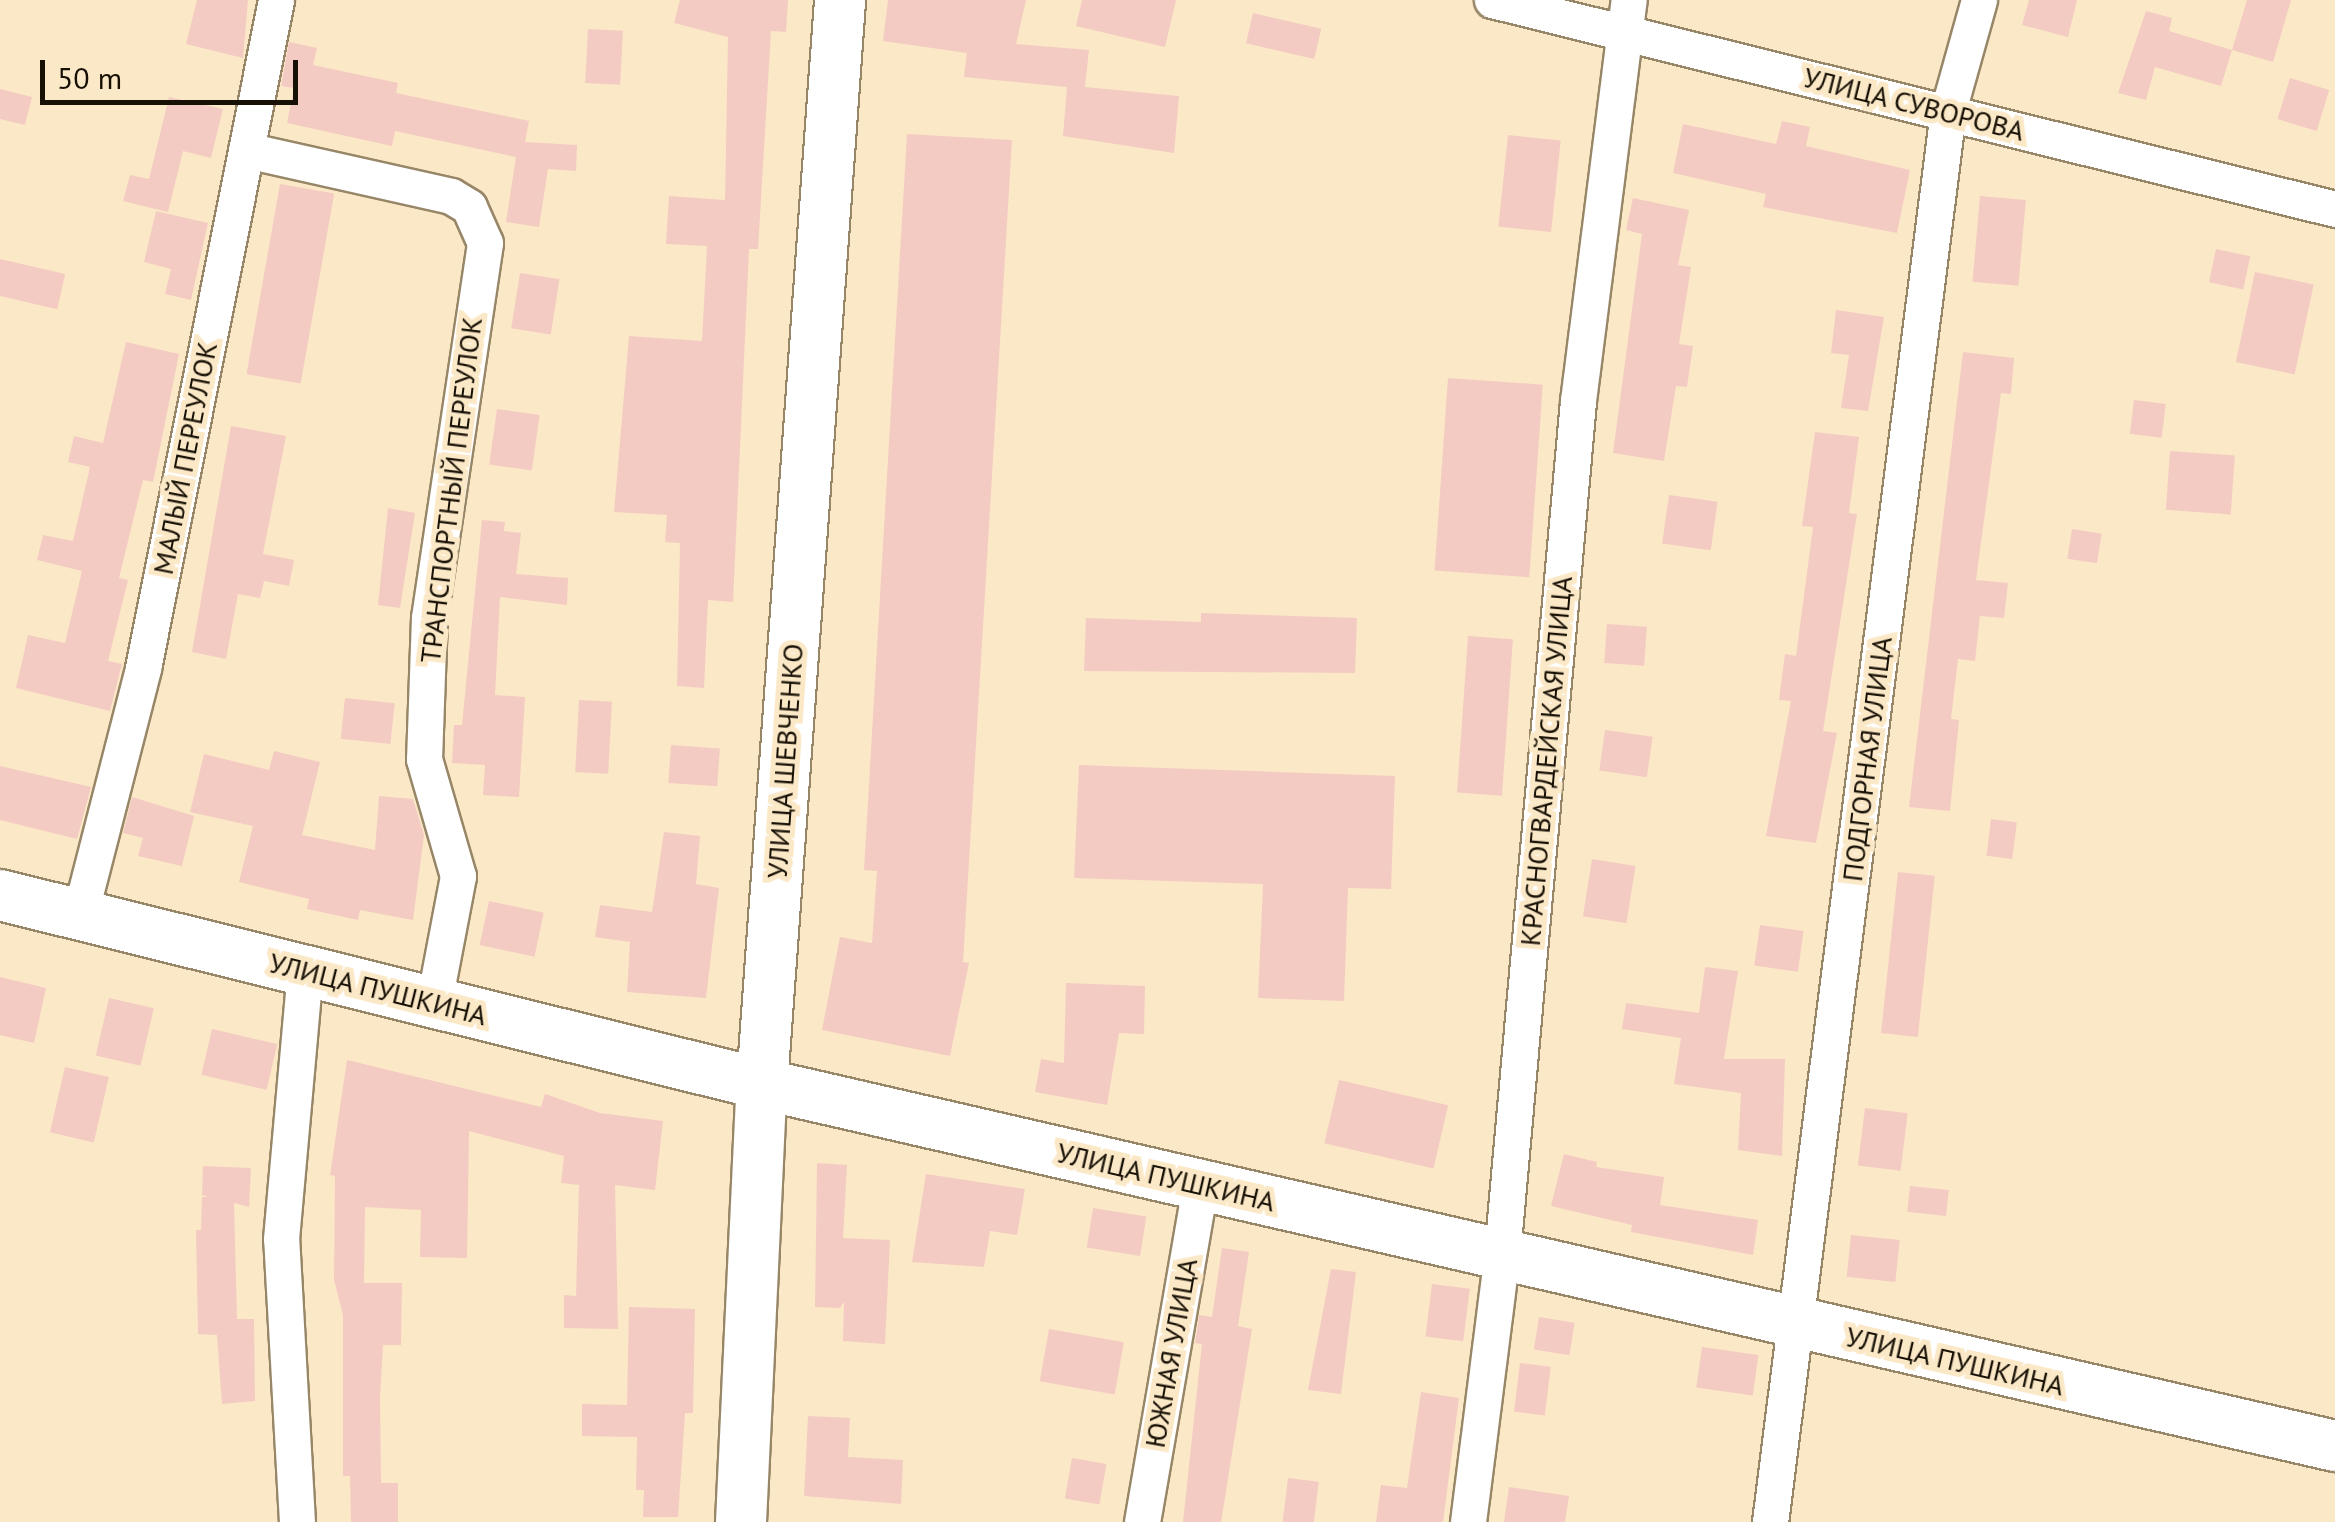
<!DOCTYPE html>
<meta charset="utf-8">
<style>
body{margin:0}
#map{position:relative;width:2335px;height:1522px;overflow:hidden;background:#fbe8c7;font-family:"PT Sans",sans-serif}
div>[style]{position:absolute}
[style*='--x']{left:calc(var(--x)*1px);top:calc(var(--y)*1px);width:calc(var(--w)*1px);rotate:calc(var(--a)*1deg)}
.building>*{inset:0;background:#f4cbc2;transform-origin:0 0}
.roads{filter:drop-shadow(2px 0 #978667) drop-shadow(-2px 0 #978667) drop-shadow(0 2px #978667) drop-shadow(0 -2px #978667)}
.street>*{height:35px;margin:-17.5px;padding:0 17.5px;transform-origin:17.5px;border-radius:17.5px;background:#fff}
.secondary>*{height:50px;margin:-25px;padding:0 25px;transform-origin:25px;border-radius:25px;background:#fff}
span{translate:-50% -50%;white-space:nowrap;text-align:center;line-height:1.15;-webkit-text-stroke:10px #fbe8c7;paint-order:stroke}
.street-label{font-size:28px;color:#171005}
.scale{position:absolute;left:40px;top:60px;width:258px;height:45px;box-sizing:border-box;border:5px solid #171005;border-top:0;padding-left:12px;font-size:30px;line-height:35px;white-space:nowrap;color:#171005;-webkit-text-stroke:8px #fbe8c7;paint-order:stroke}
</style>
<div id="map">
<div class="building">
<div style="clip-path:polygon(197px 0,248px 0,243px 58px,186px 44px)"></div>
<div style="clip-path:polygon(680px 0,788px 0,786px 32px,771px 31px,758px 249px,749px 249px,733px 602px,708px 600px,704px 688px,677px 686px,680px 543px,665px 542px,667px 515px,614px 512px,629px 336px,702px 341px,707px 246px,666px 244px,669px 196px,725px 200px,728px 37px,674px 23px)"></div>
<div style="clip-path:polygon(888px 0,1026px 0,1016px 44px,1089px 50px,1085px 87px,1179px 96px,1174px 153px,1063px 136px,1067px 87px,964px 77px,967px 53px,883px 41px)"></div>
<div style="clip-path:polygon(1082px 0,1176px 0,1165px 47px,1076px 26px)"></div>
<div style="clip-path:polygon(2029px 0,2077px 0,2068px 37px,2022px 25px)"></div>
<div style="clip-path:polygon(2247px 0,2291px 0,2273px 62px,2232px 50px)"></div>
<div style="clip-path:polygon(2146px 11px,2172px 18px,2169px 31px,2232px 50px,2221px 86px,2155px 67px,2146px 100px,2118px 93px)"></div>
<div style="left:1253px;top:13px;width:70px;height:31px;rotate:13deg"></div>
<div style="left:588px;top:29px;width:35px;height:54px;rotate:3deg"></div>
<div style="clip-path:polygon(289px 42px,317px 48px,313px 65px,398px 83px,396px 93px,529px 121px,525px 142px,577px 145px,576px 171px,548px 169px,539px 227px,506px 222px,516px 157px,395px 131px,392px 146px,287px 123px,294px 88px,281px 86px)"></div>
<div style="left:2290px;top:78px;width:41px;height:43px;rotate:17deg"></div>
<div style="clip-path:polygon(0 89px,32px 97px,25px 125px,0 119px)"></div>
<div style="clip-path:polygon(169px 97px,223px 109px,211px 158px,183px 151px,168px 212px,123px 201px,130px 175px,149px 179px)"></div>
<div style="clip-path:polygon(1782px 121px,1810px 127px,1806px 146px,1910px 170px,1897px 233px,1763px 207px,1766px 194px,1673px 173px,1683px 124px,1776px 144px)"></div>
<div style="clip-path:polygon(907px 134px,1012px 140px,963px 962px,969px 963px,950px 1056px,822px 1030px,840px 937px,872px 943px,877px 871px,864px 870px)"></div>
<div style="left:1508px;top:135px;width:53px;height:92px;rotate:6deg"></div>
<div style="left:280px;top:184px;width:55px;height:193px;rotate:10deg"></div>
<div style="left:1980px;top:196px;width:46px;height:86px;rotate:5deg"></div>
<div style="clip-path:polygon(1633px 198px,1689px 210px,1678px 265px,1691px 267px,1679px 344px,1693px 346px,1687px 387px,1676px 386px,1664px 461px,1613px 453px,1642px 234px,1626px 230px)"></div>
<div style="clip-path:polygon(156px 211px,208px 223px,191px 300px,165px 294px,171px 269px,144px 262px)"></div>
<div style="left:2216px;top:249px;width:35px;height:34px;rotate:12deg"></div>
<div style="left:0;top:259px;width:67px;height:36px;rotate:13deg"></div>
<div style="left:2255px;top:272px;width:60px;height:92px;rotate:12deg"></div>
<div style="left:520px;top:273px;width:40px;height:56px;rotate:9deg"></div>
<div style="clip-path:polygon(1836px 310px,1884px 317px,1868px 411px,1841px 408px,1849px 355px,1831px 353px)"></div>
<div style="clip-path:polygon(126px 342px,179px 354px,153px 482px,143px 480px,119px 578px,128px 580px,108px 661px,122px 664px,110px 711px,16px 688px,28px 635px,65px 643px,82px 571px,37px 560px,43px 535px,73px 541px,90px 467px,68px 462px,74px 436px,103px 443px)"></div>
<div style="clip-path:polygon(1963px 352px,2014px 358px,2011px 394px,2001px 393px,1976px 580px,2008px 583px,2004px 618px,1980px 616px,1975px 661px,1958px 659px,1951px 719px,1959px 720px,1950px 811px,1909px 807px)"></div>
<div style="left:1448px;top:378px;width:95px;height:193px;rotate:4deg"></div>
<div style="left:2134px;top:400px;width:32px;height:34px;rotate:7deg"></div>
<div style="left:497px;top:409px;width:43px;height:56px;rotate:8deg"></div>
<div style="clip-path:polygon(231px 426px,286px 436px,263px 554px,294px 560px,289px 586px,264px 581px,260px 598px,238px 594px,226px 659px,192px 652px)"></div>
<div style="clip-path:polygon(1815px 432px,1859px 437px,1849px 513px,1857px 514px,1823px 731px,1837px 733px,1816px 843px,1766px 836px,1791px 701px,1779px 700px,1785px 654px,1796px 656px,1813px 527px,1802px 526px)"></div>
<div style="left:2170px;top:451px;width:65px;height:59px;rotate:4deg"></div>
<div style="left:1669px;top:495px;width:49px;height:49px;rotate:8deg"></div>
<div style="clip-path:polygon(388px 508px,415px 513px,400px 608px,378px 605px)"></div>
<div style="clip-path:polygon(482px 520px,505px 522px,504px 531px,521px 533px,516px 574px,568px 578px,567px 605px,500px 597px,495px 695px,525px 697px,519px 797px,483px 795px,485px 765px,452px 763px,454px 725px,462px 725px)"></div>
<div style="left:2072px;top:529px;width:30px;height:30px;rotate:9deg"></div>
<div style="clip-path:polygon(1201px 613px,1357px 618px,1355px 673px,1084px 671px,1086px 618px,1201px 622px)"></div>
<div style="left:1607px;top:624px;width:40px;height:39px;rotate:4deg"></div>
<div style="left:1468px;top:636px;width:45px;height:157px;rotate:4deg"></div>
<div style="left:345px;top:698px;width:50px;height:41px;rotate:6deg"></div>
<div style="left:579px;top:700px;width:33px;height:72px;rotate:3deg"></div>
<div style="left:1605px;top:730px;width:48px;height:41px;rotate:8deg"></div>
<div style="left:671px;top:745px;width:49px;height:38px;rotate:4deg"></div>
<div style="clip-path:polygon(274px 751px,320px 762px,302px 835px,375px 850px,379px 796px,413px 799px,424px 835px,413px 920px,360px 910px,358px 920px,307px 909px,309px 899px,239px 882px,253px 826px,190px 812px,204px 754px,269px 770px)"></div>
<div style="clip-path:polygon(1079px 765px,1395px 776px,1391px 889px,1348px 888px,1344px 1001px,1258px 998px,1263px 884px,1074px 878px)"></div>
<div style="clip-path:polygon(0 766px,91px 787px,77px 839px,0 820px)"></div>
<div style="clip-path:polygon(132px 797px,194px 816px,182px 866px,138px 856px,143px 838px,123px 833px)"></div>
<div style="left:1991px;top:819px;width:26px;height:37px;rotate:7deg"></div>
<div style="clip-path:polygon(664px 832px,700px 836px,696px 884px,719px 888px,706px 998px,627px 992px,630px 942px,595px 937px,600px 905px,652px 912px)"></div>
<div style="left:1592px;top:859px;width:44px;height:58px;rotate:9deg"></div>
<div style="left:1898px;top:872px;width:37px;height:162px;rotate:6deg"></div>
<div style="left:489px;top:901px;width:56px;height:45px;rotate:12deg"></div>
<div style="left:1760px;top:925px;width:44px;height:41px;rotate:8deg"></div>
<div style="clip-path:polygon(1705px 967px,1738px 971px,1724px 1059px,1785px 1059px,1782px 1156px,1738px 1150px,1741px 1093px,1674px 1084px,1681px 1038px,1622px 1029px,1626px 1003px,1699px 1013px)"></div>
<div style="clip-path:polygon(0 977px,46px 988px,34px 1043px,0 1035px)"></div>
<div style="clip-path:polygon(1066px 983px,1145px 986px,1144px 1034px,1119px 1033px,1107px 1105px,1035px 1092px,1041px 1059px,1064px 1063px)"></div>
<div style="left:109px;top:998px;width:46px;height:59px;rotate:13deg"></div>
<div style="left:212px;top:1029px;width:67px;height:47px;rotate:13deg"></div>
<div style="clip-path:polygon(347px 1060px,541px 1107px,545px 1094px,600px 1113px,663px 1121px,655px 1190px,615px 1185px,618px 1329px,564px 1328px,564px 1295px,576px 1296px,579px 1185px,561px 1183px,564px 1156px,469px 1131px,467px 1258px,420px 1257px,421px 1210px,365px 1207px,364px 1283px,402px 1283px,401px 1345px,383px 1345px,380px 1397px,381px 1483px,398px 1483px,398px 1522px,351px 1522px,350px 1476px,343px 1476px,343px 1315px,334px 1280px,335px 1176px,330px 1175px)"></div>
<div style="left:65px;top:1067px;width:45px;height:67px;rotate:13deg"></div>
<div style="left:1339px;top:1080px;width:112px;height:65px;rotate:13deg"></div>
<div style="left:1865px;top:1108px;width:43px;height:58px;rotate:7deg"></div>
<div style="clip-path:polygon(1564px 1154px,1597px 1162px,1596px 1167px,1664px 1177px,1660px 1205px,1758px 1220px,1753px 1255px,1631px 1232px,1632px 1225px,1551px 1206px)"></div>
<div style="clip-path:polygon(817px 1163px,847px 1165px,843px 1238px,890px 1240px,885px 1344px,843px 1341px,844px 1302px,840px 1308px,815px 1307px)"></div>
<div style="clip-path:polygon(203px 1166px,251px 1168px,249px 1207px,234px 1203px,237px 1319px,254px 1319px,255px 1401px,222px 1404px,217px 1335px,198px 1334px,196px 1230px,201px 1230px,202px 1197px,208px 1197px,202px 1195px)"></div>
<div style="clip-path:polygon(926px 1174px,1025px 1189px,1017px 1235px,990px 1231px,984px 1267px,912px 1262px)"></div>
<div style="left:1910px;top:1186px;width:39px;height:26px;rotate:6deg"></div>
<div style="left:1093px;top:1208px;width:54px;height:40px;rotate:9deg"></div>
<div style="left:1851px;top:1235px;width:49px;height:42px;rotate:6deg"></div>
<div style="clip-path:polygon(1222px 1248px,1249px 1252px,1238px 1326px,1252px 1329px,1221px 1522px,1183px 1522px,1202px 1344px,1195px 1343px,1198px 1324px,1199px 1315px,1212px 1317px)"></div>
<div style="clip-path:polygon(1331px 1269px,1356px 1272px,1341px 1394px,1308px 1390px)"></div>
<div style="left:1432px;top:1284px;width:38px;height:53px;rotate:7deg"></div>
<div style="clip-path:polygon(629px 1307px,695px 1309px,693px 1413px,685px 1413px,678px 1517px,643px 1517px,644px 1490px,636px 1490px,637px 1437px,582px 1436px,582px 1404px,627px 1405px)"></div>
<div style="left:1539px;top:1317px;width:36px;height:33px;rotate:9deg"></div>
<div style="left:1049px;top:1329px;width:76px;height:53px;rotate:10deg"></div>
<div style="left:1702px;top:1347px;width:57px;height:41px;rotate:8deg"></div>
<div style="left:1520px;top:1363px;width:31px;height:49px;rotate:7deg"></div>
<div style="clip-path:polygon(1421px 1392px,1459px 1398px,1443px 1522px,1376px 1522px,1381px 1485px,1407px 1488px)"></div>
<div style="clip-path:polygon(808px 1416px,850px 1418px,848px 1457px,903px 1460px,901px 1504px,804px 1496px)"></div>
<div style="left:1072px;top:1458px;width:35px;height:41px;rotate:10deg"></div>
<div style="left:1288px;top:1478px;width:31px;height:44px;rotate:7deg"></div>
<div style="clip-path:polygon(1509px 1487px,1569px 1496px,1565px 1522px,1504px 1522px)"></div>
</div>
<div class="roads">
<div class="street">
<div style="--x:1492;--y:0;--w:869;--a:13.92"></div>
<div style="--x:246;--y:150;--w:210;--a:12.6"></div>
<div style="--x:451;--y:196;--w:21;--a:31"></div>
<div style="--x:469;--y:207;--w:39;--a:66"></div>
<div style="--x:485;--y:243;--w:378;--a:98.5"></div>
<div style="--x:429;--y:617;--w:142;--a:92"></div>
<div style="--x:424;--y:759;--w:122;--a:73.8"></div>
<div style="--x:458;--y:876;--w:128;--a:100.8"></div>
<div style="--x:80;--y:914;--w:254;--a:-75.6"></div>
<div style="--x:143;--y:668;--w:681;--a:-78.74"></div>
<div style="--x:297;--y:1522;--w:283;--a:-93.2"></div>
<div style="--x:281;--y:1239;--w:270;--a:-84.9"></div>
<div style="--x:1142;--y:1522;--w:342;--a:-80.2"></div>
<div style="--x:1468;--y:1522;--w:270;--a:-82.8"></div>
<div style="--x:1502;--y:1254;--w:856;--a:-84.91"></div>
<div style="--x:1578;--y:401;--w:404;--a:-82.8"></div>
<div style="--x:1770;--y:1522;--w:1422;--a:-82.81"></div>
<div style="--x:1948;--y:111;--w:115;--a:-74.4"></div>
</div>
<div class="secondary">
<div style="--x:0;--y:895;--w:785;--a:13.93"></div>
<div style="--x:762;--y:1084;--w:1614;--a:12.96"></div>
<div style="--x:741;--y:1522;--w:439;--a:-87.3"></div>
<div style="--x:762;--y:1084;--w:1087;--a:-85.88"></div>
</div>
</div>
<div class="street-label">
<span style="left:1914px;top:104px;rotate:14deg">УЛИЦА СУВОРОВА</span>
<span style="left:185px;top:458px;rotate:-79deg">МАЛЫЙ ПЕРЕУЛОК</span>
<span style="left:451px;top:490px;rotate:-83deg">ТРАНСПОРТНЫЙ ПЕРЕУЛОК</span>
<span style="left:1867px;top:759px;rotate:-83deg">ПОДГОРНАЯ УЛИЦА</span>
<span style="left:785px;top:761px;rotate:-86deg">УЛИЦА ШЕВЧЕНКО</span>
<span style="left:1546px;top:761px;rotate:-85deg">КРАСНОГВАРДЕЙСКАЯ УЛИЦА</span>
<span style="left:378px;top:989px;rotate:14deg">УЛИЦА ПУШКИНА</span>
<span style="left:1166px;top:1177px;rotate:13deg">УЛИЦА ПУШКИНА</span>
<span style="left:1171px;top:1353px;rotate:-80deg">ЮЖНАЯ УЛИЦА</span>
<span style="left:1955px;top:1361px;rotate:13deg">УЛИЦА ПУШКИНА</span>
</div>
<div class="scale">50 m</div>
</div>
